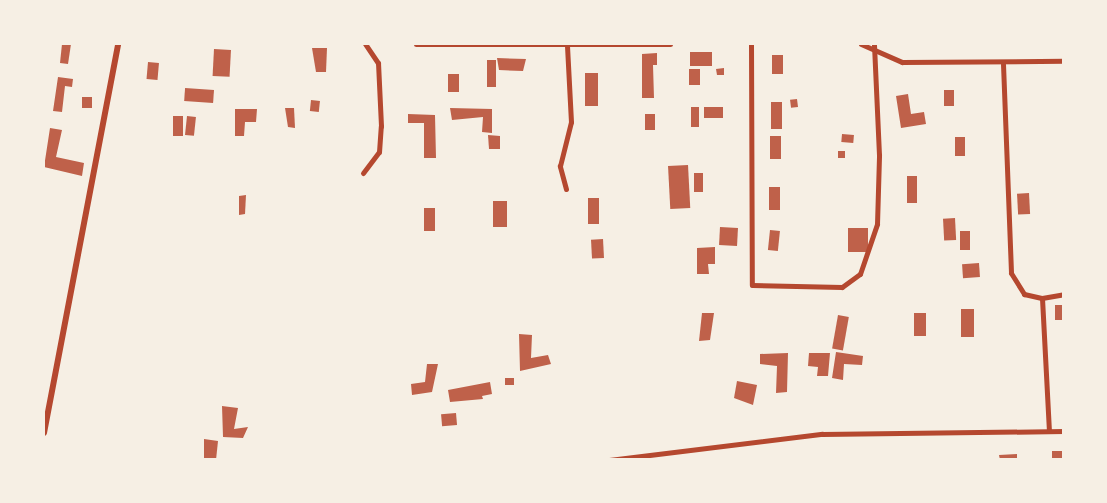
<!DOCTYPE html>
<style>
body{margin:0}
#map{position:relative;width:1107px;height:503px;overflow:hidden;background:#f6efe4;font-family:Merriweather,serif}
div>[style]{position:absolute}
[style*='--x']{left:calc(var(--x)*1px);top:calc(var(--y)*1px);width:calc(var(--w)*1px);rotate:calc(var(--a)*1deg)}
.building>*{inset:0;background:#bf614a;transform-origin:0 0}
.minor>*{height:5px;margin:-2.5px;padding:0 2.5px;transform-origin:2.5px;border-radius:2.5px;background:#b5482f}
.tertiary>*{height:6px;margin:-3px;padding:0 3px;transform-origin:3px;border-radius:3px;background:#b5482f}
span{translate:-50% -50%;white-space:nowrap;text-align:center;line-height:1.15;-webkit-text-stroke:4.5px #f6efe4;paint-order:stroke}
.frame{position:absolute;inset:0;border:45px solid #f6efe4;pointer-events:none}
</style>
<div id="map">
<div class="building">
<div style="clip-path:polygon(62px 44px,71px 44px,68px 64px,60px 63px)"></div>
<div style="clip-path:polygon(312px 48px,327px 48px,326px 72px,316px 72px)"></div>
<div style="left:214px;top:49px;width:17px;height:27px;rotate:3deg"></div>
<div style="left:690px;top:52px;width:22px;height:14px"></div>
<div style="clip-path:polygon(657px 53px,657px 65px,653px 65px,654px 98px,642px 98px,642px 54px)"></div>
<div style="left:772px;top:55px;width:11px;height:19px"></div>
<div style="clip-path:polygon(497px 58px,526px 59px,523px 71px,499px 70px)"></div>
<div style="left:487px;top:60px;width:9px;height:27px"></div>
<div style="left:148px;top:62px;width:11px;height:17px;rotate:5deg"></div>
<div style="clip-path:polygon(724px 68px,724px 75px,717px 75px,716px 69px)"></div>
<div style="left:689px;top:69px;width:11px;height:16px"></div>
<div style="left:585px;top:73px;width:13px;height:33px"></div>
<div style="left:448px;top:74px;width:11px;height:18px"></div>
<div style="clip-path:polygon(58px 77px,73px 79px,72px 87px,65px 86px,62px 112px,53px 111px)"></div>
<div style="left:214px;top:90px;width:13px;height:29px;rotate:94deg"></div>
<div style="left:944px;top:90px;width:10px;height:16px"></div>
<div style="clip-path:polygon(908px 94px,911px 114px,924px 112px,926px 124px,901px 128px,896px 96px)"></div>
<div style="left:82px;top:97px;width:10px;height:11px"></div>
<div style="left:797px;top:99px;width:8px;height:7px;rotate:83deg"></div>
<div style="left:311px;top:100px;width:9px;height:11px;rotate:6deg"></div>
<div style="left:771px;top:102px;width:11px;height:27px"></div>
<div style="left:691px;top:107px;width:8px;height:20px"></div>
<div style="left:723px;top:107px;width:11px;height:19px;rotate:90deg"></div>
<div style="clip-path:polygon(285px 108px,294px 108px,295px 128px,288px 127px)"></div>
<div style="clip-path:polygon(450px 108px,492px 109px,492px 133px,482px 132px,483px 117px,452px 120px)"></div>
<div style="clip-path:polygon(235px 109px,257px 109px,256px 122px,245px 122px,244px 136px,235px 136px)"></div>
<div style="clip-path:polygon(408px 114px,435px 115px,436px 158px,424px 158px,424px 123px,408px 123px)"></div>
<div style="left:645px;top:114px;width:10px;height:16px"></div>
<div style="left:173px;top:116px;width:10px;height:20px"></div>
<div style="left:187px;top:116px;width:9px;height:19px;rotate:6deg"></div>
<div style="clip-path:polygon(50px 128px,62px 130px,56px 157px,84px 163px,82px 176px,44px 167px)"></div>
<div style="left:842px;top:134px;width:12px;height:8px;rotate:5deg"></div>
<div style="clip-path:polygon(488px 135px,500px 136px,500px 149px,489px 149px)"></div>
<div style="left:770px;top:136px;width:11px;height:23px"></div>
<div style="left:955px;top:137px;width:10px;height:19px"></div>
<div style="left:838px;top:151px;width:7px;height:7px"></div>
<div style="left:688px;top:165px;width:43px;height:20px;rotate:87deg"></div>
<div style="left:694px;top:173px;width:9px;height:19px"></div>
<div style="left:907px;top:176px;width:10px;height:27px"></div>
<div style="left:769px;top:187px;width:11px;height:23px"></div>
<div style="left:1029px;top:193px;width:21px;height:12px;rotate:87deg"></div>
<div style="clip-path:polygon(246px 195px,245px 214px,239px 215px,239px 196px)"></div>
<div style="left:588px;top:198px;width:11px;height:26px"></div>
<div style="left:493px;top:201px;width:14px;height:26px"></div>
<div style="left:435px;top:208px;width:23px;height:11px;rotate:90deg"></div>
<div style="left:955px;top:218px;width:22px;height:12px;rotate:87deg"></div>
<div style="left:720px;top:227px;width:18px;height:18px;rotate:3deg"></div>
<div style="left:868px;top:228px;width:24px;height:20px;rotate:90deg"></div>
<div style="left:770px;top:230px;width:10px;height:20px;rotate:6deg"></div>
<div style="left:960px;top:231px;width:10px;height:19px"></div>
<div style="left:603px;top:239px;width:19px;height:12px;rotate:87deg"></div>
<div style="clip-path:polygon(715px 247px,715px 264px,708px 264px,709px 274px,697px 274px,697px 248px)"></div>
<div style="left:979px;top:263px;width:14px;height:17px;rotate:86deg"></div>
<div style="left:1055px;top:305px;width:9px;height:15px"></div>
<div style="left:961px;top:309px;width:13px;height:28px"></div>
<div style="clip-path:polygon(702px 313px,714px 313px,710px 340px,699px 341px)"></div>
<div style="left:926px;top:313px;width:23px;height:12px;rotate:90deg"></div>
<div style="left:838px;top:315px;width:11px;height:34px;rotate:10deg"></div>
<div style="clip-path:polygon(519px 334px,532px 335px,531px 358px,548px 355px,551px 364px,520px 371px)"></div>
<div style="clip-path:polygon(836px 352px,863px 356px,862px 365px,844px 364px,843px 380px,832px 378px)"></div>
<div style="clip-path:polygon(788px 353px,787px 392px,776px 393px,777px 366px,760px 364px,760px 354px)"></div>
<div style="clip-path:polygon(809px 353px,830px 353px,828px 376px,817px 376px,818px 367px,808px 366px)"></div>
<div style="clip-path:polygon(427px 364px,438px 364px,432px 392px,412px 395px,411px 384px,425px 382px)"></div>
<div style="left:505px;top:378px;width:9px;height:7px"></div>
<div style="clip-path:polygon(737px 381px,757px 385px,753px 405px,734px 398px)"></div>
<div style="clip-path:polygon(490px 382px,492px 394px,482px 396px,483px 399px,450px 402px,448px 390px)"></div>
<div style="clip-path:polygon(222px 406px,238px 408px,234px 429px,248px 427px,243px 438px,223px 437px)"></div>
<div style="left:456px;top:413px;width:12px;height:15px;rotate:85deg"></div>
<div style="clip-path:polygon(204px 439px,218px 441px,216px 460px,204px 460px)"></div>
<div style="left:1052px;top:451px;width:12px;height:9px"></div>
<div style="clip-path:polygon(1017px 454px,1017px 460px,1000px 460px,999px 455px)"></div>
</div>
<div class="minor">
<div style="--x:416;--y:44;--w:254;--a:0"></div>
<div style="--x:751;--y:44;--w:241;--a:89.8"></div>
<div style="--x:752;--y:285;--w:90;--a:1.3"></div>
<div style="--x:842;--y:287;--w:22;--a:-36"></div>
<div style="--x:860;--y:274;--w:53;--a:-71.2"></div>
<div style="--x:877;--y:224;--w:69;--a:-88.3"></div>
<div style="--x:879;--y:155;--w:111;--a:-92.6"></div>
<div style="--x:861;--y:44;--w:45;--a:23.7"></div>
<div style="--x:902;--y:62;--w:162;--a:-0.4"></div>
<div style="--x:1003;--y:64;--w:209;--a:87.8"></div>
<div style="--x:1011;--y:273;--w:25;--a:58"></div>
<div style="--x:1024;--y:294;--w:18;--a:13"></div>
<div style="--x:1042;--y:298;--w:22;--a:-10"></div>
<div style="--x:363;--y:173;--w:26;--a:-53"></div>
<div style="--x:379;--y:152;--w:26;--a:-86"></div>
<div style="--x:381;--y:126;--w:63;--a:-92.7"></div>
<div style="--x:378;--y:63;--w:23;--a:-124"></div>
<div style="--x:566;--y:189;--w:24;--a:-105"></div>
<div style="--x:560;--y:166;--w:45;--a:-76"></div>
<div style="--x:571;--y:122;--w:77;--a:-93"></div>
<div style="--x:1042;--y:298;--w:133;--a:87"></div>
<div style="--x:609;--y:460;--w:215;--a:-7"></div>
<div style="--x:822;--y:434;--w:242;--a:-0.7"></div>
</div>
<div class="tertiary">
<div style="--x:44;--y:433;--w:396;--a:-79.2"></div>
</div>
<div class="frame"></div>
</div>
